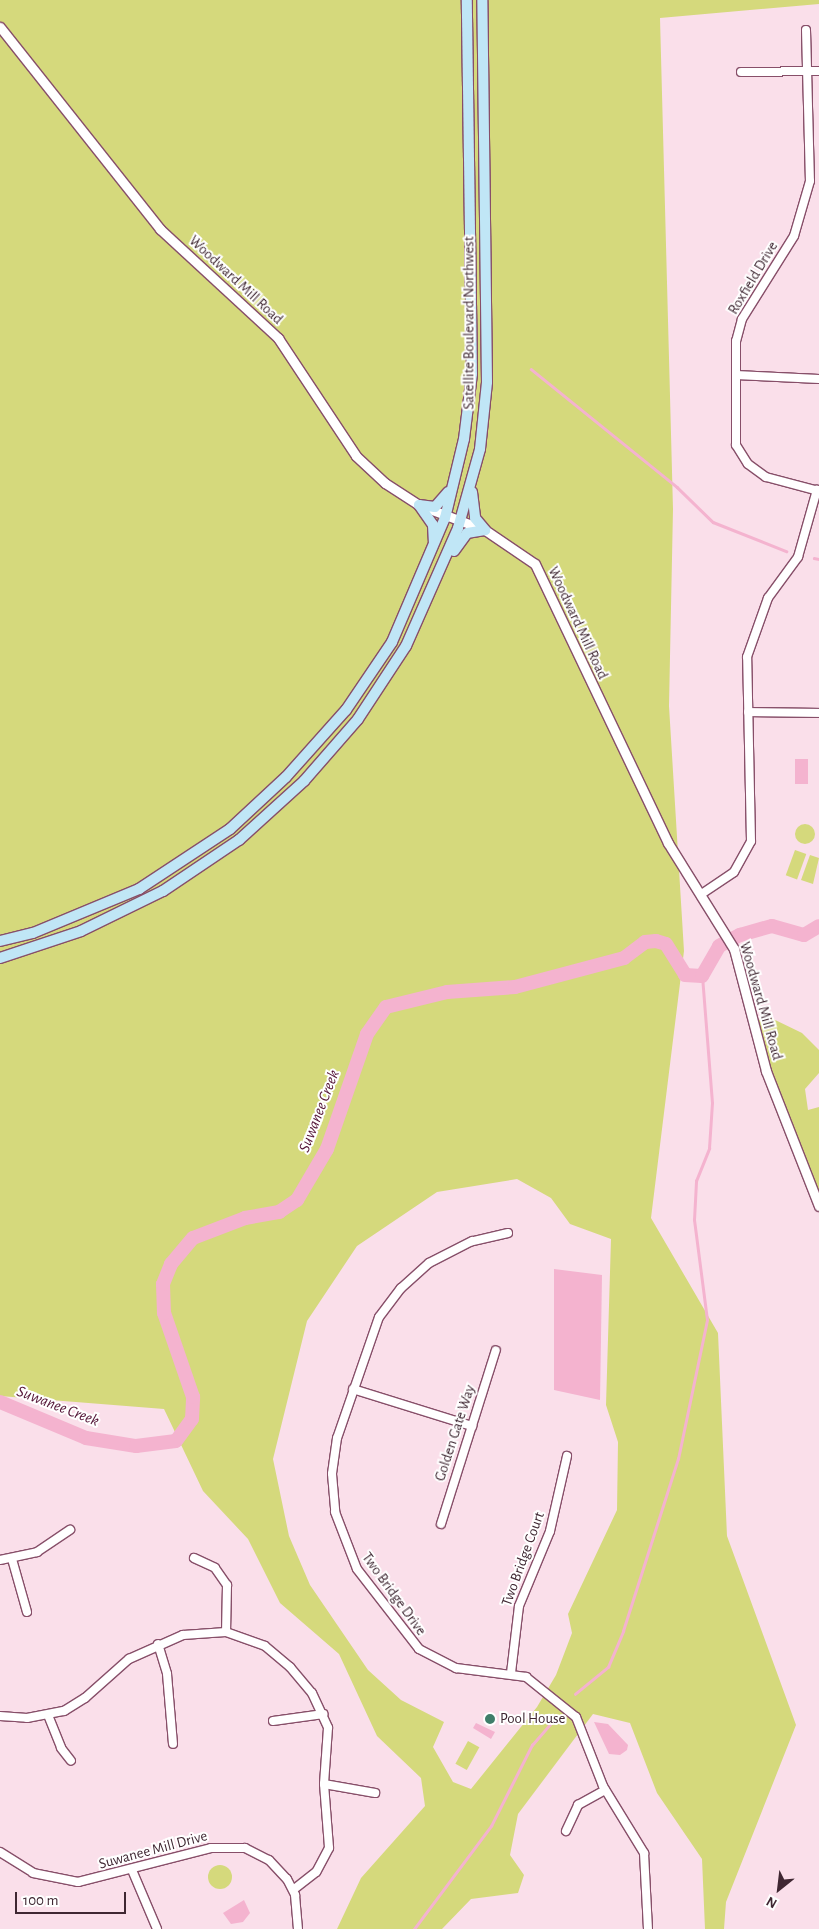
<!DOCTYPE html>
<style>
body{margin:0}
#map{position:relative;width:819px;height:1929px;overflow:hidden;background:#fadfea;font-family:"Alegreya Sans",sans-serif}
div>[style]{position:absolute}
[style*='--x']{left:calc(var(--x)*1px);top:calc(var(--y)*1px);width:calc(var(--w)*1px);rotate:calc(var(--a)*1deg)}
.green>*{inset:0;background:#d5d97c;transform-origin:0 0}
.round{border-radius:50%}
.water>*{inset:0;background:#f4b3cf;transform-origin:0 0}
.stream>*{height:2.5px;margin:-1.25px;padding:0 1.25px;transform-origin:1.25px;border-radius:1.25px;background:#f4b3cf}
.river>*{height:14px;margin:-7px;padding:0 7px;transform-origin:7px;border-radius:7px;background:#f4b3cf}
.roads{filter:drop-shadow(1px 0 #874f69) drop-shadow(-1px 0 #874f69) drop-shadow(0 1px #874f69) drop-shadow(0 -1px #874f69)}
.minor>*{height:8px;margin:-4px;padding:0 4px;transform-origin:4px;border-radius:4px;background:#fff}
.tertiary>*{height:9px;margin:-4.5px;padding:0 4.5px;transform-origin:4.5px;border-radius:4.5px;background:#fff}
.secondary>*{height:10px;margin:-5px;padding:0 5px;transform-origin:5px;border-radius:5px;background:#c0e6f6}
.dots>*{width:14px;height:14px;translate:-50% -50%;box-sizing:border-box;border:2px solid #fff;border-radius:50%}
span{translate:-50% -50%;white-space:nowrap;text-align:center;line-height:1.15;-webkit-text-stroke:4px #fff;paint-order:stroke}
.street-label{font-size:15px;color:#3f2732}
.poi-label{font-size:15px;color:#3f2732}
.left{translate:0 -50%;text-align:left}
.water-label{font-size:16px;color:#531336;font-style:italic}
.north{position:absolute;left:754px;top:1864px;width:50px;height:50px;-webkit-text-stroke:4px #fff;paint-order:stroke;rotate:209deg;font-size:14px;font-weight:700;line-height:20px;text-align:center;color:#3f2732}
.north::after{content:'';display:block;margin:auto;width:18px;height:22px;background:#3f2732;clip-path:polygon(50% 0,100% 100%,50% 72%,0 100%)}
.scale{position:absolute;left:15px;top:1892px;width:111px;height:22px;box-sizing:border-box;border:2px solid #3f2732;border-top:0;padding-left:6px;font-size:15px;line-height:18px;white-space:nowrap;color:#3f2732;-webkit-text-stroke:4px #fff;paint-order:stroke}
</style>
<div id="map">
<div class="green">
<div style="clip-path:polygon(evenodd,0 0,819px 0,819px 4px,660px 18px,673px 509px,669px 706px,684px 951px,651px 1218px,718px 1333px,727px 1536px,796px 1725px,726px 1902px,724px 1929px,705px 1929px,702px 1859px,657px 1793px,630px 1723px,593px 1714px,518px 1814px,510px 1855px,524px 1875px,518px 1893px,471px 1899px,442px 1929px,337px 1929px,361px 1878px,425px 1806px,421px 1778px,377px 1736px,339px 1654px,280px 1603px,248px 1539px,203px 1491px,164px 1409px,0 1396px,0 0,517px 1179px,551px 1198px,570px 1224px,611px 1239px,606px 1405px,618px 1442px,617px 1510px,568px 1614px,572px 1633px,556px 1675px,537px 1707px,471px 1789px,453px 1782px,433px 1747px,444px 1722px,401px 1700px,368px 1670px,310px 1585px,289px 1536px,273px 1459px,307px 1321px,357px 1246px,437px 1192px,517px 1179px)"></div>
<div class="round" style="left:795px;top:824px;width:20px;height:20px"></div>
<div style="left:795px;top:850px;width:12px;height:27px;rotate:20deg"></div>
<div style="clip-path:polygon(810px 855px,819px 858px,813px 884px,801px 880px)"></div>
<div style="clip-path:polygon(769px 1017px,802px 1033px,819px 1050px,819px 1073px,805px 1089px,808px 1110px,819px 1107px,819px 1198px,767px 1065px,755px 1021px)"></div>
<div style="left:468px;top:1741px;width:13px;height:26px;rotate:29deg"></div>
<div class="round" style="left:208px;top:1865px;width:24px;height:24px"></div>
</div>
<div class="water">
<div style="left:808px;top:759px;width:25px;height:13px;rotate:90deg"></div>
<div style="clip-path:polygon(554px 1269px,602px 1275px,600px 1400px,554px 1390px)"></div>
<div style="clip-path:polygon(594px 1722px,608px 1724px,628px 1745px,627px 1750px,620px 1755px,609px 1754px)"></div>
<div style="clip-path:polygon(476px 1723px,495px 1732px,491px 1739px,473px 1728px)"></div>
<div style="clip-path:polygon(244px 1900px,250px 1913px,243px 1922px,231px 1924px,223px 1913px)"></div>
</div>
<div class="stream">
<div style="--x:531;--y:369;--w:188;--a:38.9"></div>
<div style="--x:677;--y:487;--w:50;--a:44.2"></div>
<div style="--x:713;--y:522;--w:79;--a:21.7"></div>
<div style="--x:814;--y:558;--w:5;--a:11"></div>
<div style="--x:575;--y:1694;--w:43;--a:-39.3"></div>
<div style="--x:608;--y:1667;--w:39;--a:-67"></div>
<div style="--x:623;--y:1631;--w:181;--a:-72.3"></div>
<div style="--x:678;--y:1459;--w:142;--a:-78.2"></div>
<div style="--x:707;--y:1320;--w:101;--a:-97.4"></div>
<div style="--x:694;--y:1220;--w:39;--a:-87"></div>
<div style="--x:696;--y:1181;--w:35;--a:-68"></div>
<div style="--x:709;--y:1148;--w:45;--a:-86.2"></div>
<div style="--x:712;--y:1103;--w:127;--a:-94.5"></div>
<div style="--x:414;--y:1929;--w:129;--a:-53.2"></div>
<div style="--x:491;--y:1826;--w:91;--a:-63.2"></div>
<div style="--x:532;--y:1745;--w:37;--a:-49"></div>
</div>
<div class="river">
<div style="--x:0;--y:1402;--w:93;--a:22.7"></div>
<div style="--x:86;--y:1438;--w:51;--a:9.1"></div>
<div style="--x:136;--y:1446;--w:40;--a:-7.1"></div>
<div style="--x:176;--y:1441;--w:27;--a:-54"></div>
<div style="--x:192;--y:1419;--w:22;--a:-87"></div>
<div style="--x:193;--y:1397;--w:89;--a:-109"></div>
<div style="--x:164;--y:1313;--w:29;--a:-92"></div>
<div style="--x:163;--y:1284;--w:22;--a:-68"></div>
<div style="--x:171;--y:1264;--w:34;--a:-50"></div>
<div style="--x:193;--y:1238;--w:56;--a:-21"></div>
<div style="--x:245;--y:1218;--w:35;--a:-10"></div>
<div style="--x:279;--y:1212;--w:22;--a:-34"></div>
<div style="--x:297;--y:1200;--w:59;--a:-59.5"></div>
<div style="--x:327;--y:1149;--w:122;--a:-70.8"></div>
<div style="--x:367;--y:1034;--w:33;--a:-55"></div>
<div style="--x:386;--y:1007;--w:63;--a:-13.8"></div>
<div style="--x:447;--y:992;--w:68;--a:-4.2"></div>
<div style="--x:515;--y:987;--w:113;--a:-14.9"></div>
<div style="--x:624;--y:958;--w:26;--a:-37"></div>
<div style="--x:645;--y:942;--w:11;--a:-5"></div>
<div style="--x:656;--y:941;--w:10;--a:17"></div>
<div style="--x:666;--y:944;--w:36;--a:58"></div>
<div style="--x:685;--y:975;--w:17;--a:3"></div>
<div style="--x:702;--y:976;--w:34;--a:-60"></div>
<div style="--x:719;--y:946;--w:24;--a:-28"></div>
<div style="--x:740;--y:935;--w:33;--a:-16"></div>
<div style="--x:772;--y:926;--w:33;--a:16"></div>
<div style="--x:804;--y:935;--w:17;--a:-31"></div>
</div>
<div class="roads">
<div class="minor">
<div style="--x:806;--y:30;--w:151;--a:88.5"></div>
<div style="--x:810;--y:181;--w:57;--a:106.2"></div>
<div style="--x:794;--y:236;--w:98;--a:122.1"></div>
<div style="--x:742;--y:319;--w:23;--a:105"></div>
<div style="--x:736;--y:341;--w:104;--a:90"></div>
<div style="--x:736;--y:445;--w:22;--a:58"></div>
<div style="--x:748;--y:464;--w:22;--a:36"></div>
<div style="--x:766;--y:477;--w:55;--a:14.8"></div>
<div style="--x:741;--y:72;--w:78;--a:-0.7"></div>
<div style="--x:736;--y:375;--w:83;--a:2.8"></div>
<div style="--x:748;--y:712;--w:71;--a:0.8"></div>
<div style="--x:703;--y:893;--w:37;--a:-34"></div>
<div style="--x:734;--y:872;--w:35;--a:-61"></div>
<div style="--x:751;--y:841;--w:184;--a:-91.2"></div>
<div style="--x:747;--y:657;--w:63;--a:-70.4"></div>
<div style="--x:768;--y:598;--w:51;--a:-53.8"></div>
<div style="--x:798;--y:557;--w:70;--a:-74.2"></div>
<div style="--x:508;--y:1233;--w:37;--a:167"></div>
<div style="--x:472;--y:1241;--w:48;--a:152.9"></div>
<div style="--x:429;--y:1263;--w:38;--a:138"></div>
<div style="--x:401;--y:1288;--w:36;--a:127"></div>
<div style="--x:379;--y:1317;--w:128;--a:109.1"></div>
<div style="--x:337;--y:1438;--w:36;--a:98"></div>
<div style="--x:332;--y:1474;--w:38;--a:85"></div>
<div style="--x:335;--y:1512;--w:61;--a:68.9"></div>
<div style="--x:357;--y:1569;--w:101;--a:52.2"></div>
<div style="--x:419;--y:1649;--w:42;--a:27.2"></div>
<div style="--x:456;--y:1668;--w:71;--a:7.3"></div>
<div style="--x:526;--y:1677;--w:64;--a:38.7"></div>
<div style="--x:576;--y:1717;--w:74;--a:68.6"></div>
<div style="--x:603;--y:1786;--w:79;--a:58.5"></div>
<div style="--x:644;--y:1853;--w:76;--a:87"></div>
<div style="--x:353;--y:1389;--w:125;--a:17.3"></div>
<div style="--x:441;--y:1524;--w:182;--a:-72.5"></div>
<div style="--x:194;--y:1558;--w:23;--a:25"></div>
<div style="--x:215;--y:1568;--w:21;--a:55"></div>
<div style="--x:227;--y:1585;--w:47;--a:91.2"></div>
<div style="--x:12;--y:1559;--w:55;--a:74.2"></div>
<div style="--x:0;--y:1560;--w:38;--a:-12"></div>
<div style="--x:37;--y:1552;--w:40;--a:-34"></div>
<div style="--x:158;--y:1644;--w:31;--a:73"></div>
<div style="--x:167;--y:1674;--w:70;--a:85.1"></div>
<div style="--x:511;--y:1673;--w:67;--a:-83.2"></div>
<div style="--x:519;--y:1606;--w:81;--a:-67.5"></div>
<div style="--x:550;--y:1531;--w:77;--a:-77.2"></div>
<div style="--x:48;--y:1715;--w:35;--a:68"></div>
<div style="--x:61;--y:1748;--w:16;--a:52"></div>
<div style="--x:0;--y:1716;--w:27;--a:4"></div>
<div style="--x:27;--y:1718;--w:38;--a:-11"></div>
<div style="--x:64;--y:1711;--w:25;--a:-32"></div>
<div style="--x:85;--y:1698;--w:59;--a:-41.6"></div>
<div style="--x:129;--y:1659;--w:59;--a:-24"></div>
<div style="--x:183;--y:1635;--w:43;--a:-4"></div>
<div style="--x:226;--y:1632;--w:41;--a:19.7"></div>
<div style="--x:265;--y:1646;--w:33;--a:40"></div>
<div style="--x:290;--y:1667;--w:34;--a:50"></div>
<div style="--x:312;--y:1693;--w:38;--a:65"></div>
<div style="--x:328;--y:1728;--w:56;--a:94.1"></div>
<div style="--x:324;--y:1784;--w:64;--a:85.5"></div>
<div style="--x:329;--y:1848;--w:27;--a:118"></div>
<div style="--x:316;--y:1872;--w:29;--a:142"></div>
<div style="--x:273;--y:1721;--w:51;--a:-7.8"></div>
<div style="--x:324;--y:1784;--w:52;--a:10"></div>
<div style="--x:566;--y:1831;--w:29;--a:-65"></div>
<div style="--x:578;--y:1805;--w:31;--a:-29"></div>
<div style="--x:0;--y:1852;--w:39;--a:32"></div>
<div style="--x:33;--y:1873;--w:46;--a:11.3"></div>
<div style="--x:78;--y:1882;--w:137;--a:-14.3"></div>
<div style="--x:211;--y:1848;--w:34;--a:0"></div>
<div style="--x:245;--y:1848;--w:27;--a:27"></div>
<div style="--x:269;--y:1860;--w:26;--a:47"></div>
<div style="--x:287;--y:1879;--w:18;--a:63"></div>
<div style="--x:295;--y:1895;--w:34;--a:85"></div>
<div style="--x:132;--y:1870;--w:64;--a:67"></div>
</div>
<div class="tertiary">
<div style="--x:0;--y:27;--w:258;--a:51.6"></div>
<div style="--x:160;--y:229;--w:161;--a:42.7"></div>
<div style="--x:278;--y:338;--w:141;--a:56.5"></div>
<div style="--x:356;--y:456;--w:40;--a:43"></div>
<div style="--x:385;--y:483;--w:40;--a:32.9"></div>
<div style="--x:419;--y:505;--w:71;--a:20.7"></div>
<div style="--x:485;--y:530;--w:60;--a:34.2"></div>
<div style="--x:535;--y:564;--w:309;--a:64.5"></div>
<div style="--x:668;--y:843;--w:125;--a:58.1"></div>
<div style="--x:734;--y:949;--w:126;--a:75.3"></div>
<div style="--x:766;--y:1071;--w:145;--a:68.6"></div>
</div>
<div class="secondary">
<div style="--x:472;--y:492;--w:26;--a:83"></div>
<div style="--x:475;--y:518;--w:16;--a:50"></div>
<div style="--x:419;--y:505;--w:16;--a:7"></div>
<div style="--x:435;--y:507;--w:20;--a:-49"></div>
<div style="--x:419;--y:505;--w:24;--a:55"></div>
<div style="--x:433;--y:525;--w:17;--a:87"></div>
<div style="--x:454;--y:551;--w:22;--a:-54"></div>
<div style="--x:467;--y:533;--w:18;--a:-9"></div>
<div style="--x:0;--y:941;--w:34;--a:-14"></div>
<div style="--x:33;--y:933;--w:115;--a:-22.5"></div>
<div style="--x:139;--y:889;--w:109;--a:-33.4"></div>
<div style="--x:230;--y:829;--w:76;--a:-42.9"></div>
<div style="--x:286;--y:777;--w:90;--a:-48.2"></div>
<div style="--x:346;--y:710;--w:82;--a:-55.9"></div>
<div style="--x:392;--y:642;--w:135;--a:-66.9"></div>
<div style="--x:445;--y:518;--w:81;--a:-76.5"></div>
<div style="--x:464;--y:439;--w:65;--a:-83"></div>
<div style="--x:472;--y:374;--w:374;--a:-90.8"></div>
<div style="--x:0;--y:958;--w:85;--a:-18.4"></div>
<div style="--x:81;--y:931;--w:91;--a:-26"></div>
<div style="--x:163;--y:891;--w:92;--a:-33.9"></div>
<div style="--x:239;--y:840;--w:88;--a:-42.2"></div>
<div style="--x:304;--y:781;--w:82;--a:-48.9"></div>
<div style="--x:358;--y:719;--w:87;--a:-56.7"></div>
<div style="--x:406;--y:646;--w:129;--a:-66.2"></div>
<div style="--x:458;--y:528;--w:82;--a:-74.4"></div>
<div style="--x:480;--y:449;--w:67;--a:-84"></div>
<div style="--x:487;--y:382;--w:382;--a:-90.7"></div>
</div>
</div>
<div class="dots">
<div style="left:490px;top:1719px;background:#3f7e6a"></div>
</div>
<div class="street-label">
<span style="left:753px;top:278px;rotate:-59deg">Roxfield Drive</span>
<span style="left:236px;top:280px;rotate:43deg">Woodward Mill Road</span>
<span style="left:469px;top:323px;rotate:-90deg">Satellite Boulevard Northwest</span>
<span style="left:578px;top:623px;rotate:65deg">Woodward Mill Road</span>
<span style="left:761px;top:1001px;rotate:74deg">Woodward Mill Road</span>
<span style="left:455px;top:1433px;rotate:-72deg">Golden Gate Way</span>
<span style="left:523px;top:1559px;rotate:-70deg">Two Bridge Court</span>
<span style="left:394px;top:1594px;rotate:54deg">Two Bridge Drive</span>
<span style="left:153px;top:1850px;rotate:-15deg">Suwanee Mill Drive</span>
</div>
<div class="poi-label">
<span class="left" style="left:500px;top:1719px">Pool House</span>
</div>
<div class="water-label">
<span style="left:319px;top:1111px;rotate:-69deg">Suwanee Creek</span>
<span style="left:58px;top:1406px;rotate:21deg">Suwanee Creek</span>
</div>
<div class="north">N</div>
<div class="scale">100 m</div>
</div>
